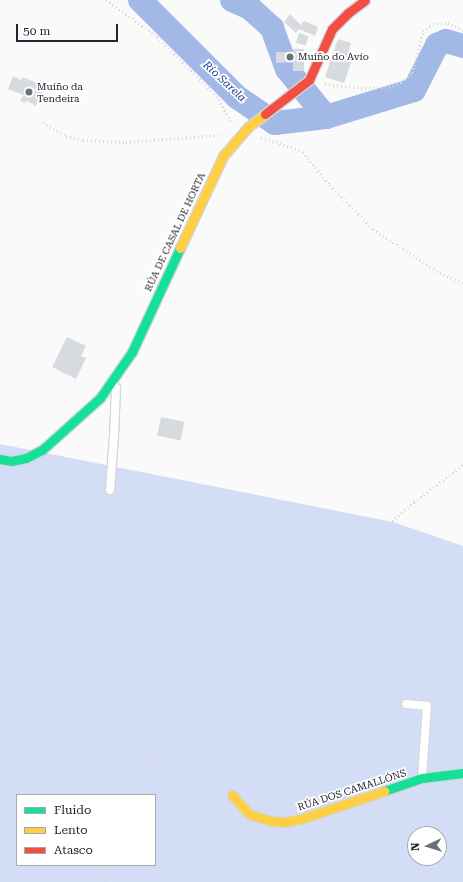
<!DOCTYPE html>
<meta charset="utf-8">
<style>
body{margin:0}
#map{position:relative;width:463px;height:882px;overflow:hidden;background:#fafafa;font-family:"Roboto Serif",serif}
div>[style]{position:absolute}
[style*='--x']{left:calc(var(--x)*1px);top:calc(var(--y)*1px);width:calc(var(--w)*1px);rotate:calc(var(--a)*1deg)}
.forest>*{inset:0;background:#d3def6}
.river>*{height:24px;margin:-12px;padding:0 12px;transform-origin:12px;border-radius:12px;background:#a2b8e7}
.building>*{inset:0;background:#d7dadf;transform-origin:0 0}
.path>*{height:2.5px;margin-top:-1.25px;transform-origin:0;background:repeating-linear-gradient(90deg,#d7d8d8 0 1px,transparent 0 4px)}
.roads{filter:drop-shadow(1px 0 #d3d6dc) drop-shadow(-1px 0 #d3d6dc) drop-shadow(0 1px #d3d6dc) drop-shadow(0 -1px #d3d6dc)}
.lane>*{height:8px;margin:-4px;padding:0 4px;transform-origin:4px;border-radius:4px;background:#fefefe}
.fast>*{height:9px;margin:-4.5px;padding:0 4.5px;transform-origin:4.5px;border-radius:4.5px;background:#16e098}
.slow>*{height:9px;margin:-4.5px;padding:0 4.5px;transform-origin:4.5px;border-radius:4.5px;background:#ffcf43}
.jam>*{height:9px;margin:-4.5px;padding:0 4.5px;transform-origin:4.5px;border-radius:4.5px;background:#f24e42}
.dots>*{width:11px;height:11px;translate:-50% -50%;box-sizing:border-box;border:2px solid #fff;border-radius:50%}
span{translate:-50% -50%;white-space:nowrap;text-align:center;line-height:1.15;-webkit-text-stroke:3.5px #fff;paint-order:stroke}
.poi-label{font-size:10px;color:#202530}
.left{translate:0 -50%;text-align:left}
.street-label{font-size:10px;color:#202530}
.water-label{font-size:11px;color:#1e3c8c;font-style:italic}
.legend{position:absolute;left:16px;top:794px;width:140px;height:72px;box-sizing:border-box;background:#fff;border:1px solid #a6a8ac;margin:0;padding:5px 7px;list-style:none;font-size:12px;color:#202530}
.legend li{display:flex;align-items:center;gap:8px;height:20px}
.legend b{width:20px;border:1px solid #a6a8ac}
.north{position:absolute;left:407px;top:826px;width:40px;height:40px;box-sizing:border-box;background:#fff;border:1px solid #a6a8ac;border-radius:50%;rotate:266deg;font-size:11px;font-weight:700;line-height:16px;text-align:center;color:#202530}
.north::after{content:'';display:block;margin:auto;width:14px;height:18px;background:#6c7077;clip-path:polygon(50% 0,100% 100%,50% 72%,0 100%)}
.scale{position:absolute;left:16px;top:24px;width:102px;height:18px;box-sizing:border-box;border:2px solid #202530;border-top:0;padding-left:5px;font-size:12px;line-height:14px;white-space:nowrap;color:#202530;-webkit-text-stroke:3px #fff;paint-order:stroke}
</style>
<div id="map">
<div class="forest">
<div style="clip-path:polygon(evenodd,0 444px,393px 522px,463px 546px,463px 882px,0 882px,0 444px,17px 795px,155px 795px,155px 865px,17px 865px,17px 795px,0 444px,415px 834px,439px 834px,439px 858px,415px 858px,415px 834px)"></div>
</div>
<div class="river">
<div style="--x:140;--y:0;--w:137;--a:45"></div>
<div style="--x:237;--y:97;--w:46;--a:34.4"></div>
<div style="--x:275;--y:123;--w:51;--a:-6.7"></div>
<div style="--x:232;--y:0;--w:20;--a:24"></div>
<div style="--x:250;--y:8;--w:30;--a:42"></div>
<div style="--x:272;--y:28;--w:44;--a:69.9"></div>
<div style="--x:287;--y:69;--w:62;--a:50.9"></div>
<div style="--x:326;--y:117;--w:92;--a:-17.1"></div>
<div style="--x:414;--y:90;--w:51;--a:-62.9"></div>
<div style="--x:437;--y:45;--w:10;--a:-24"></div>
<div style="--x:446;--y:41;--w:18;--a:16"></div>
</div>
<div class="building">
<div style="clip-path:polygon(290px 14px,301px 25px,304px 21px,318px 27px,315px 36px,299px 29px,296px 33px,284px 22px)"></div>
<div style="left:299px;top:33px;width:10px;height:10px;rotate:17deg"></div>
<div style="clip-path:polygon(338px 39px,351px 43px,348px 52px,354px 54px,344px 83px,325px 77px)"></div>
<div style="clip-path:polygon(293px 49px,304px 49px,304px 71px,293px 71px,293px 62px,276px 63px,276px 52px,293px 52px)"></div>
<div style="clip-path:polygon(13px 76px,21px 80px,22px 77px,45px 86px,36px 106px,27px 101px,24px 103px,20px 100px,24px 95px,8px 89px)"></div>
<div style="clip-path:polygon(67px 337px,86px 346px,81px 356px,86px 358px,76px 379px,52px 367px)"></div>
<div style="left:161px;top:417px;width:24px;height:19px;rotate:12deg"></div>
</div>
<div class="path">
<div style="--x:106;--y:0;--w:59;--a:35.3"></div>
<div style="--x:154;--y:34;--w:88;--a:44.5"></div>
<div style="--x:217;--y:96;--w:29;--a:61"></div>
<div style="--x:325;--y:84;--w:36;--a:6"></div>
<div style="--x:361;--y:88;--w:28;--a:-2"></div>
<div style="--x:389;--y:87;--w:13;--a:-23"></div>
<div style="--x:401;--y:82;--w:14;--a:-39"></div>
<div style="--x:412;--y:73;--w:43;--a:-75.3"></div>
<div style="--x:423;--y:31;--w:12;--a:-35"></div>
<div style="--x:433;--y:24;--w:15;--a:-4"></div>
<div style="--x:448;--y:23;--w:17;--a:25"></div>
<div style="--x:43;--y:123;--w:26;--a:29"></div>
<div style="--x:66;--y:136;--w:17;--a:13"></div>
<div style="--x:83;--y:140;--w:43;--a:2.7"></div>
<div style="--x:126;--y:142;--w:93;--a:-4.3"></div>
<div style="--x:261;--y:138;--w:16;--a:15"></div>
<div style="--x:276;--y:142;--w:29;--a:20"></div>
<div style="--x:303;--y:152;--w:43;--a:50.7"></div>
<div style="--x:330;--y:185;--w:62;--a:45.7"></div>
<div style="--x:373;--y:229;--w:80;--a:33.3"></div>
<div style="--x:440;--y:273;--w:25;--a:23"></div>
<div style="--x:377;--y:534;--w:49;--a:-40.9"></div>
<div style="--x:414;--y:502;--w:61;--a:-37.1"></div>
<div style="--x:0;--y:707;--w:79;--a:13.9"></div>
<div style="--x:77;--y:726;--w:136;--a:23"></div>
<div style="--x:202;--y:779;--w:18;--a:27"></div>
<div style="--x:137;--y:795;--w:40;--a:-71.1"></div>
<div style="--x:106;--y:882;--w:18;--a:-68"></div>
</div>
<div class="roads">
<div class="lane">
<div style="--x:110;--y:490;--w:54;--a:-85.8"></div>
<div style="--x:114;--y:436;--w:48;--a:-87.6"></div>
<div style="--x:116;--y:388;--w:4;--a:-124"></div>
<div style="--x:406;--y:704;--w:21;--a:5"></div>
<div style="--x:427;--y:706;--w:71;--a:94"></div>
</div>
<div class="fast">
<div style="--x:0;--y:459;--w:11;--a:10"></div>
<div style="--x:11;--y:461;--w:15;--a:-11"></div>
<div style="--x:26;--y:458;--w:18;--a:-27"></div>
<div style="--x:42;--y:450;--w:78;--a:-41.9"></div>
<div style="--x:100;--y:398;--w:56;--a:-55.2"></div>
<div style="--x:132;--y:352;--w:115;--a:-65.2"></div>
<div style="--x:384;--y:791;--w:40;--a:-18.9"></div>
<div style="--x:422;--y:778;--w:41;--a:-7"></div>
</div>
<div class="slow">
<div style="--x:180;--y:248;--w:102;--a:-64.9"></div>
<div style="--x:223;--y:156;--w:38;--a:-49"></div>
<div style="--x:248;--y:127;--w:21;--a:-37"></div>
<div style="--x:232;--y:795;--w:25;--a:48"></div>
<div style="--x:249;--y:814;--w:23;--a:18"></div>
<div style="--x:271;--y:821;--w:14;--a:4"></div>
<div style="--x:285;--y:822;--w:16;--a:-11"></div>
<div style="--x:301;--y:819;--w:88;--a:-18.6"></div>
</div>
<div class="jam">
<div style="--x:265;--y:114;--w:56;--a:-37.7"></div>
<div style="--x:309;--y:80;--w:56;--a:-65.7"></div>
<div style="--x:332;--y:29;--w:23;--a:-45"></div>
<div style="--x:348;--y:13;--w:21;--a:-37"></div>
</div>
</div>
<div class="dots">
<div style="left:290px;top:57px;background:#6c7077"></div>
<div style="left:29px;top:92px;background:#6c7077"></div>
</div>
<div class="poi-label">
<span class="left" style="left:298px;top:57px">Muíño do Avío</span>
<span class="left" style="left:37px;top:92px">Muíño da<br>Tendeira</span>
</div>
<div class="street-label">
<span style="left:175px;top:232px;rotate:-65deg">RÚA DE CASAL DE HORTA</span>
<span style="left:352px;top:790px;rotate:-18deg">RÚA DOS CAMALLÓNS</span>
</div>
<div class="water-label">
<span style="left:224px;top:82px;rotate:43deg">Río Sarela</span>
</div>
<ul class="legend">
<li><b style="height:5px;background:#16e098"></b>Fluido</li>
<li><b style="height:5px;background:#ffcf43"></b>Lento</li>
<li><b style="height:5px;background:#f24e42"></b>Atasco</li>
</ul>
<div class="north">N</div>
<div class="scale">50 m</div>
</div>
